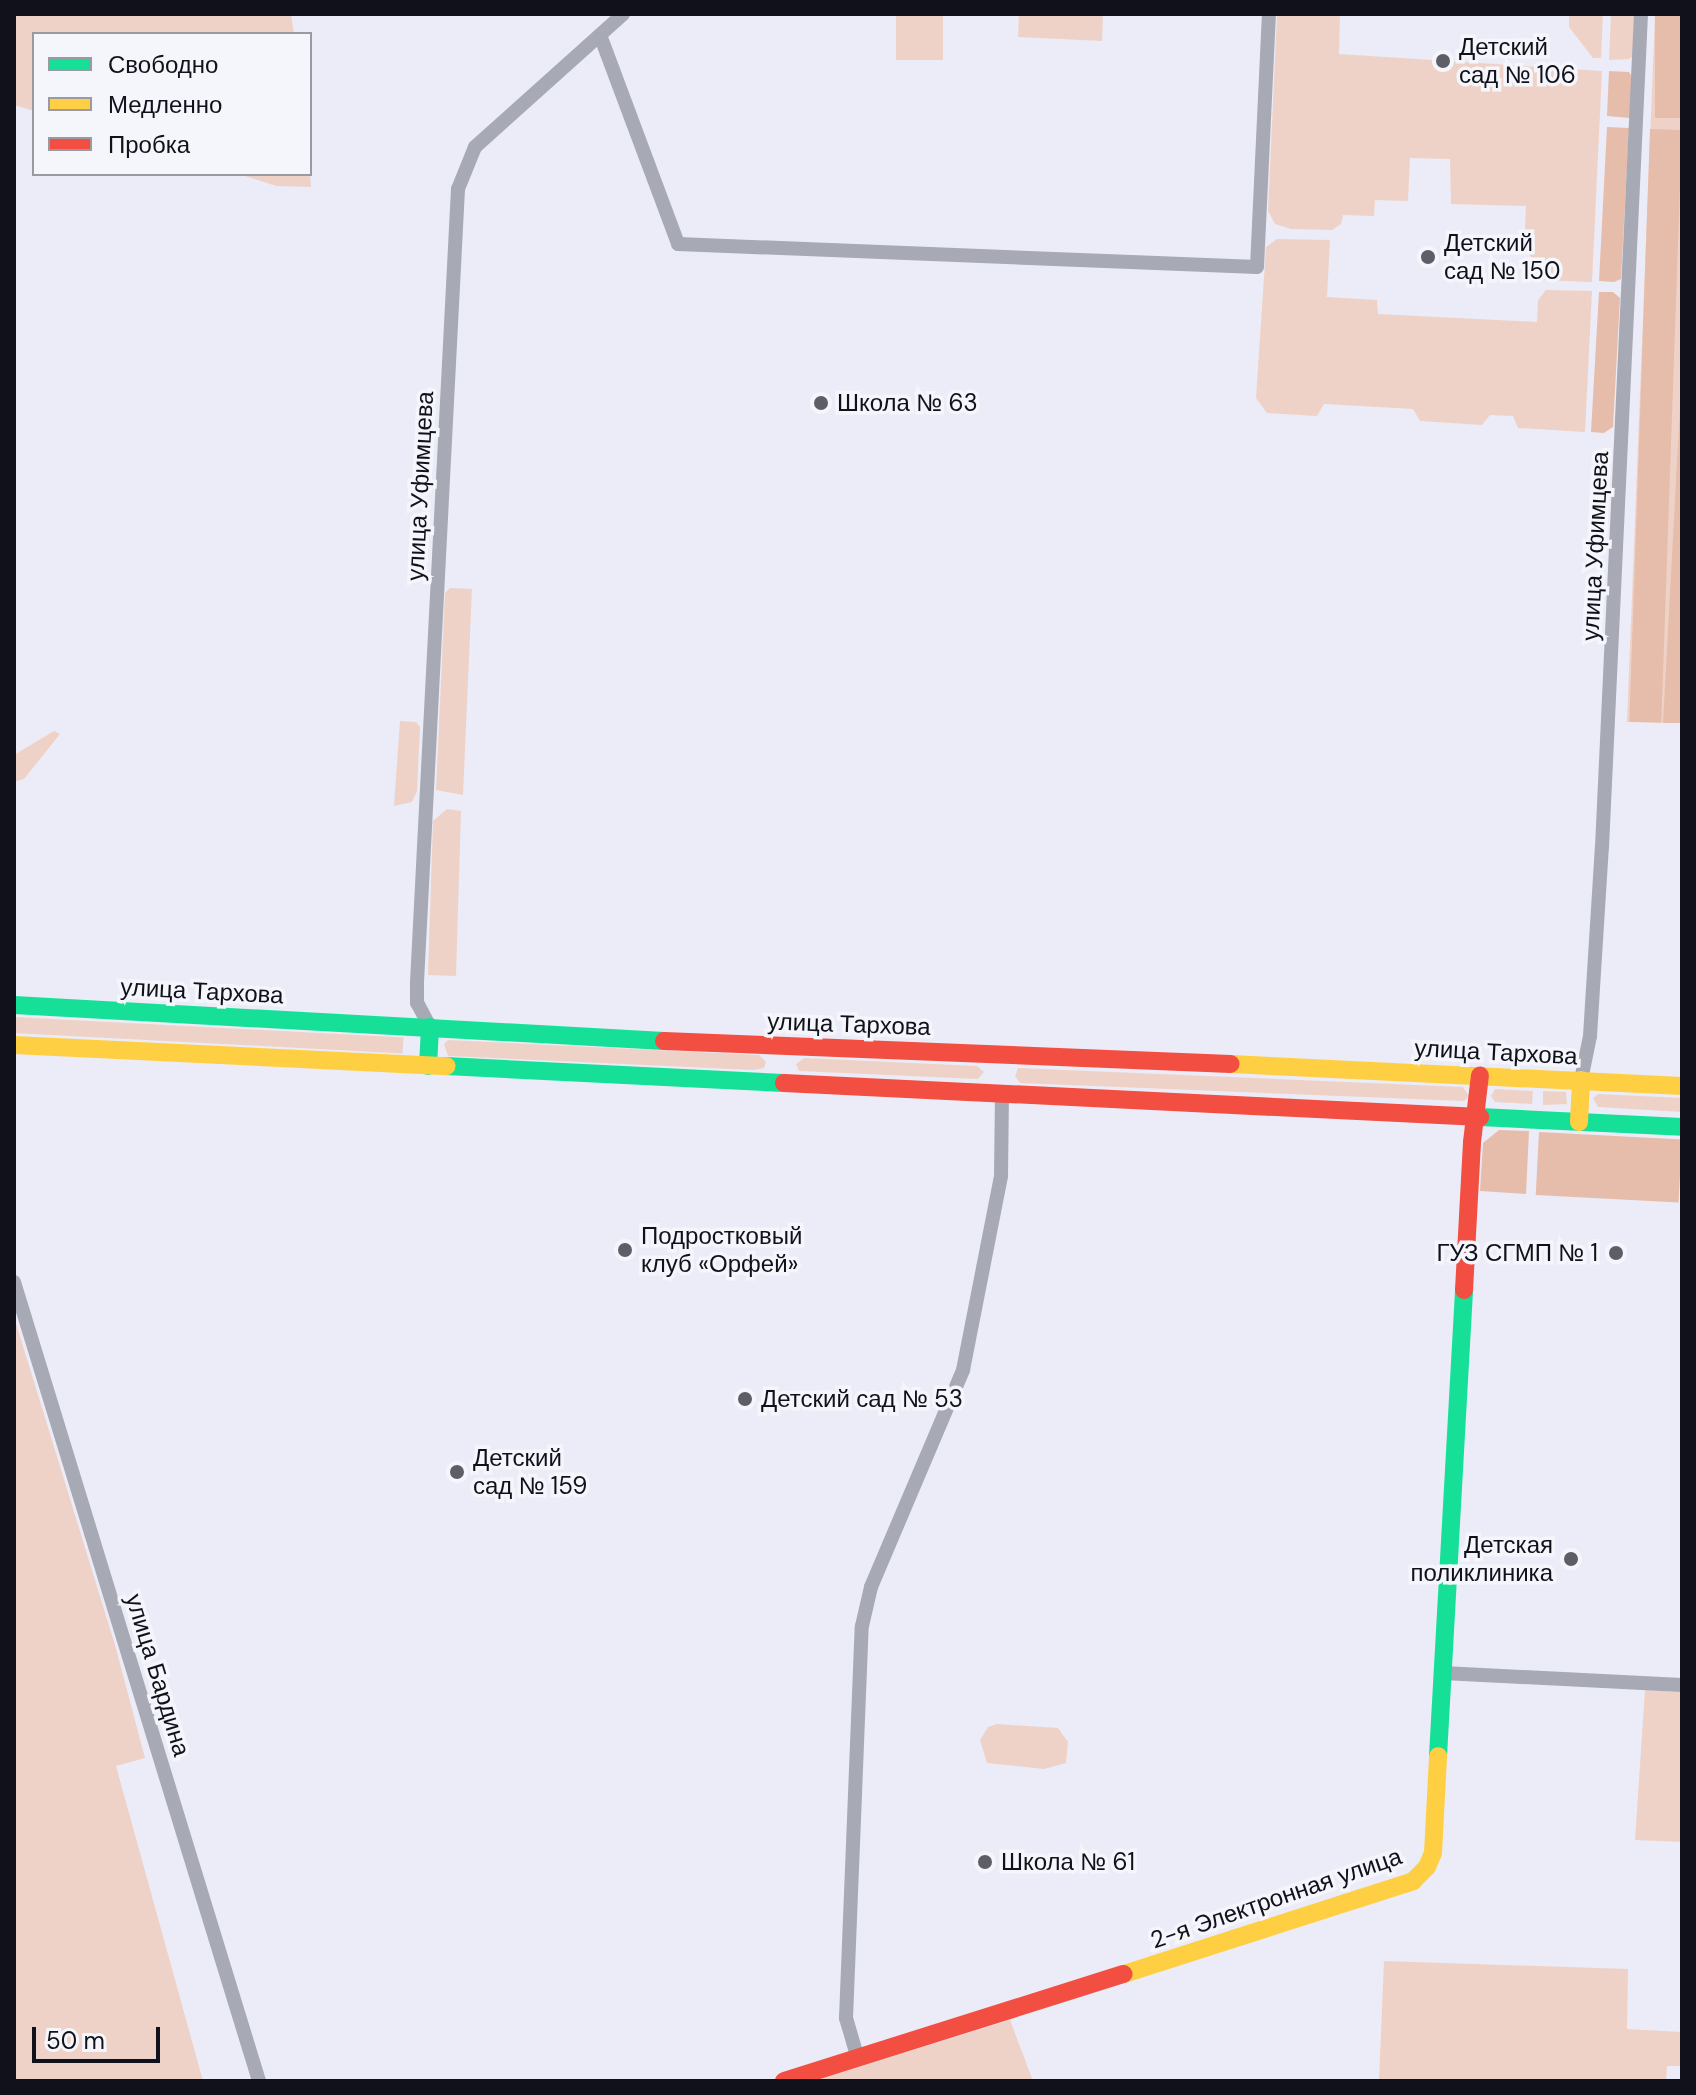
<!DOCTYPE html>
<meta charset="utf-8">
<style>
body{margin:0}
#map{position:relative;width:1696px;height:2095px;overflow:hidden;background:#ebecf7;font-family:"DM Sans",sans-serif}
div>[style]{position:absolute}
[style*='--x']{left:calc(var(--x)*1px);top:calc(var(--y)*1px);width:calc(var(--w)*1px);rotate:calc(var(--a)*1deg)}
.green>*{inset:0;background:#efd2c7;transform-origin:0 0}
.forest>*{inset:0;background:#e6bdab;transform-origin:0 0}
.street>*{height:14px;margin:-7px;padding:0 7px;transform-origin:7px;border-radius:7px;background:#a7a9b5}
.fast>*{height:18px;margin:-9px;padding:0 9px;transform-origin:9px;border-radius:9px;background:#16e098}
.slow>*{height:18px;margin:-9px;padding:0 9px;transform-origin:9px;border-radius:9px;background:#ffcf43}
.jam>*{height:18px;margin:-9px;padding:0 9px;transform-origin:9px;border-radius:9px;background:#f24e42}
.dots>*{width:22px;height:22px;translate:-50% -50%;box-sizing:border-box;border:4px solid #f5f6fc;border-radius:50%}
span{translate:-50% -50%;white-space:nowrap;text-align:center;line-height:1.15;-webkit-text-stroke:7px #f5f6fc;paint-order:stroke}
.poi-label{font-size:24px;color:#10111a}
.left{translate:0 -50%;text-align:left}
.right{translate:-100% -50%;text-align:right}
.street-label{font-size:24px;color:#10111a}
.frame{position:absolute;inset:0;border:16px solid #10111a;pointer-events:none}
.legend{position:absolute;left:32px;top:32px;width:280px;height:144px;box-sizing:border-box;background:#f5f6fc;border:2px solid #999aa2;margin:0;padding:10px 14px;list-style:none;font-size:24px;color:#10111a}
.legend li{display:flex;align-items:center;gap:16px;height:40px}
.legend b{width:40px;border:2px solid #999aa2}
.scale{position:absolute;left:32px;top:2027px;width:128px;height:36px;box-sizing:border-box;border:4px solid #10111a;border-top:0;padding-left:10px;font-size:24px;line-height:28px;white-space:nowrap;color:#10111a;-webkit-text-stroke:6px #f5f6fc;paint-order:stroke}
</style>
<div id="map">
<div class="green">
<div style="clip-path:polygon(14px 14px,291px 14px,294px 34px,34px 34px,34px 111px,14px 105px)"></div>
<div style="left:896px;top:14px;width:47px;height:46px"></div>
<div style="clip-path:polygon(1019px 14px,1103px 14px,1102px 41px,1018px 37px)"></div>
<div style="clip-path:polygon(1277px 14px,1340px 14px,1339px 54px,1602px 71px,1592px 282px,1541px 280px,1537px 264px,1524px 248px,1526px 206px,1451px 204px,1450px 159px,1410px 158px,1408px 201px,1375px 200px,1374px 216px,1343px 215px,1341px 224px,1332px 230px,1291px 229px,1275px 224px,1268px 211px)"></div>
<div style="clip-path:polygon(1569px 14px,1603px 14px,1601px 58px,1593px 58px,1569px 27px)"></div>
<div style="clip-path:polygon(1611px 14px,1635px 14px,1633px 56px,1629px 59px,1609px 60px)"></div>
<div style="clip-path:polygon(1655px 14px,1682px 14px,1682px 723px,1627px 722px)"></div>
<div style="clip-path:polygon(239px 174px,310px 174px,311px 187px,276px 186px)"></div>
<div style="clip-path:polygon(1277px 239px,1330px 240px,1327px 297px,1377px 300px,1378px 314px,1537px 322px,1538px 300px,1546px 290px,1592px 291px,1585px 432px,1518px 428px,1513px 416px,1490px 415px,1482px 425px,1420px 421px,1413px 409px,1324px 404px,1317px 416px,1267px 413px,1256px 398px,1266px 247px)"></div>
<div style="clip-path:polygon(450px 588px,472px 589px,463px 795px,436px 790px,445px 593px)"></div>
<div style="clip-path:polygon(400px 721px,416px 722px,420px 727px,417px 791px,412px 802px,394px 806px)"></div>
<div style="clip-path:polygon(54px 731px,60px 734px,24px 779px,14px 782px,14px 755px)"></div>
<div style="clip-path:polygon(447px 809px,461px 811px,456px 976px,428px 975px,433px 821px)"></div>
<div style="left:14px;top:1017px;width:390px;height:16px;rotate:3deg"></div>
<div style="clip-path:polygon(448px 1040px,759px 1055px,766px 1062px,764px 1068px,754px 1070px,448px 1056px,444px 1044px)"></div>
<div style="clip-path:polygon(804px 1058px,977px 1066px,984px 1072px,978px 1079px,799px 1071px,796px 1064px)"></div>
<div style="clip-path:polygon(1018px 1068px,1463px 1087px,1469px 1096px,1464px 1101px,1020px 1083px,1015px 1076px)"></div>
<div style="clip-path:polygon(1495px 1089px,1533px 1091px,1532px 1104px,1495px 1102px,1491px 1096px)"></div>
<div style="clip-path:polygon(1543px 1091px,1566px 1092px,1567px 1104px,1543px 1105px)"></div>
<div style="clip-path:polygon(1598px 1094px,1682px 1098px,1682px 1112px,1598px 1107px,1593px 1098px)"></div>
<div style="clip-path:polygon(15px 1320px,115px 1645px,145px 1758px,116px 1766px,203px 2081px,14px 2081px)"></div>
<div style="clip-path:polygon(1645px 1690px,1682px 1692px,1682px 1842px,1635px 1840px)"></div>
<div style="clip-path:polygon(997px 1724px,1058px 1728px,1068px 1742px,1066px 1763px,1044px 1769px,987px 1763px,980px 1740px,988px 1727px)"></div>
<div style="clip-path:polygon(1384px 1961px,1628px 1969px,1627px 2029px,1682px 2032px,1682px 2066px,1667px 2066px,1666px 2081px,1379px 2081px)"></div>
<div style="clip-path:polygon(1010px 2020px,1033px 2081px,813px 2081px)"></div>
</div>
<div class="forest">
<div style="left:1655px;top:14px;width:27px;height:104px"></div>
<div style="clip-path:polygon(1609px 71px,1629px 72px,1632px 77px,1630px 118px,1607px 116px)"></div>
<div style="clip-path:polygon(1607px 127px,1629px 128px,1621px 279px,1614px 282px,1599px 281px)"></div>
<div style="left:1650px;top:129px;width:32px;height:593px;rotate:2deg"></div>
<div style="clip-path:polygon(1599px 292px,1613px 292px,1620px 298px,1613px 427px,1604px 433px,1591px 432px)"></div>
<div style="clip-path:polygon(1682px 370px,1682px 723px,1663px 723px)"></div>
<div style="clip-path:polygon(1499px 1130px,1529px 1131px,1526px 1194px,1480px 1191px,1483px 1143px)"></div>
<div style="left:1539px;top:1132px;width:143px;height:63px;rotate:3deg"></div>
</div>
<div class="street">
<div style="--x:600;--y:35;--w:223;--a:69.5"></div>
<div style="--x:678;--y:244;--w:579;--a:2.27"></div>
<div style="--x:1257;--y:267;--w:253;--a:-87.3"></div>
<div style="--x:430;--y:1027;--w:27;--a:-118"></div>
<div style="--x:417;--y:1003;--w:21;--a:-90"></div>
<div style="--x:417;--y:982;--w:794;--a:-87.04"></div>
<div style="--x:458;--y:189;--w:45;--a:-68"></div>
<div style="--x:475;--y:147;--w:199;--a:-41.9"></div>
<div style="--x:1581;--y:1080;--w:45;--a:-78.4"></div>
<div style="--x:1590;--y:1036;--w:189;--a:-86.4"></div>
<div style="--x:1602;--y:847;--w:834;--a:-87.32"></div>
<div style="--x:14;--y:1282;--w:836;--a:72.95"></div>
<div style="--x:1443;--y:1673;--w:239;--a:2.9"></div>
<div style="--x:858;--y:2059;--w:43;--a:-106.3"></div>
<div style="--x:846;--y:2018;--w:392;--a:-87.7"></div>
<div style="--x:862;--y:1626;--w:40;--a:-77"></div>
<div style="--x:871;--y:1587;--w:236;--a:-67"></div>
<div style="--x:963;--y:1370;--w:198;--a:-78.9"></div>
<div style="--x:1001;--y:1176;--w:82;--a:-89.3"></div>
</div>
<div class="fast">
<div style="--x:14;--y:1005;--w:651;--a:3.17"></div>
<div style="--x:428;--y:1066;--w:39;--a:-87"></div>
<div style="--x:446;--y:1066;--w:338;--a:2.9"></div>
<div style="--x:1480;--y:1117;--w:202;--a:2.8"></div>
<div style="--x:1438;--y:1756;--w:467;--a:-86.8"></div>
</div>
<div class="slow">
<div style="--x:14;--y:1045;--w:433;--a:2.8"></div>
<div style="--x:1231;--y:1064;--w:452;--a:2.8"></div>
<div style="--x:1579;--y:1122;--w:42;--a:-87.3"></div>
<div style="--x:1124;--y:1974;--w:304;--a:-17.8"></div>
<div style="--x:1413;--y:1881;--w:20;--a:-45"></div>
<div style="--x:1427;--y:1867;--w:15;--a:-67"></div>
<div style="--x:1433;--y:1853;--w:97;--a:-87"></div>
</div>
<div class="jam">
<div style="--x:664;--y:1041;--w:567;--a:2.32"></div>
<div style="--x:784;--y:1083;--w:697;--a:2.8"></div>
<div style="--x:1464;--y:1290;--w:148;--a:-86.9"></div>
<div style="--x:1472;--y:1142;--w:67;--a:-83.2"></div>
<div style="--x:784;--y:2081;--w:356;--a:-17.5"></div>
</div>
<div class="dots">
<div style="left:1443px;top:61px;background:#5d5e67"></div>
<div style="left:1428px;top:257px;background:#5d5e67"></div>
<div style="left:821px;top:403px;background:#5d5e67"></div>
<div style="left:625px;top:1250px;background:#5d5e67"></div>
<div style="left:1616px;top:1253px;background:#5d5e67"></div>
<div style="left:745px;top:1399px;background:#5d5e67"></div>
<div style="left:457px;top:1472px;background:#5d5e67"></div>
<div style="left:1571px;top:1559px;background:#5d5e67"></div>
<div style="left:985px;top:1862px;background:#5d5e67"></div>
</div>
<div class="poi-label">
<span class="left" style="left:1459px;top:61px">Детский<br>сад № 106</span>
<span class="left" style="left:1444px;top:257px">Детский<br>сад № 150</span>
<span class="left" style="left:837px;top:403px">Школа № 63</span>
<span class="left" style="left:641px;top:1250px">Подростковый<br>клуб «Орфей»</span>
<span class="right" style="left:1598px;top:1253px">ГУЗ СГМП № 1</span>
<span class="left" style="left:761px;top:1399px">Детский сад № 53</span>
<span class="left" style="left:473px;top:1472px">Детский<br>сад № 159</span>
<span class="right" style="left:1553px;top:1559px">Детская<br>поликлиника</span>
<span class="left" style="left:1001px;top:1862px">Школа № 61</span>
</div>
<div class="street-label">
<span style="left:420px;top:486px;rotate:-87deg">улица Уфимцева</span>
<span style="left:1595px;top:546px;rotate:-87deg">улица Уфимцева</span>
<span style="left:202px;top:991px;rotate:3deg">улица Тархова</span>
<span style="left:849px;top:1024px;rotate:2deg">улица Тархова</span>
<span style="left:1496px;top:1052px;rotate:3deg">улица Тархова</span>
<span style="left:158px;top:1675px;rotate:73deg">улица Бардина</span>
<span style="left:1276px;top:1898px;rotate:-19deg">2-я Электронная улица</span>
</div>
<div class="frame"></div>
<ul class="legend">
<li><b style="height:10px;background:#16e098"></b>Свободно</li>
<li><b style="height:10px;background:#ffcf43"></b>Медленно</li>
<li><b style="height:10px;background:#f24e42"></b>Пробка</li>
</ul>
<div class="scale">50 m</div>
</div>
